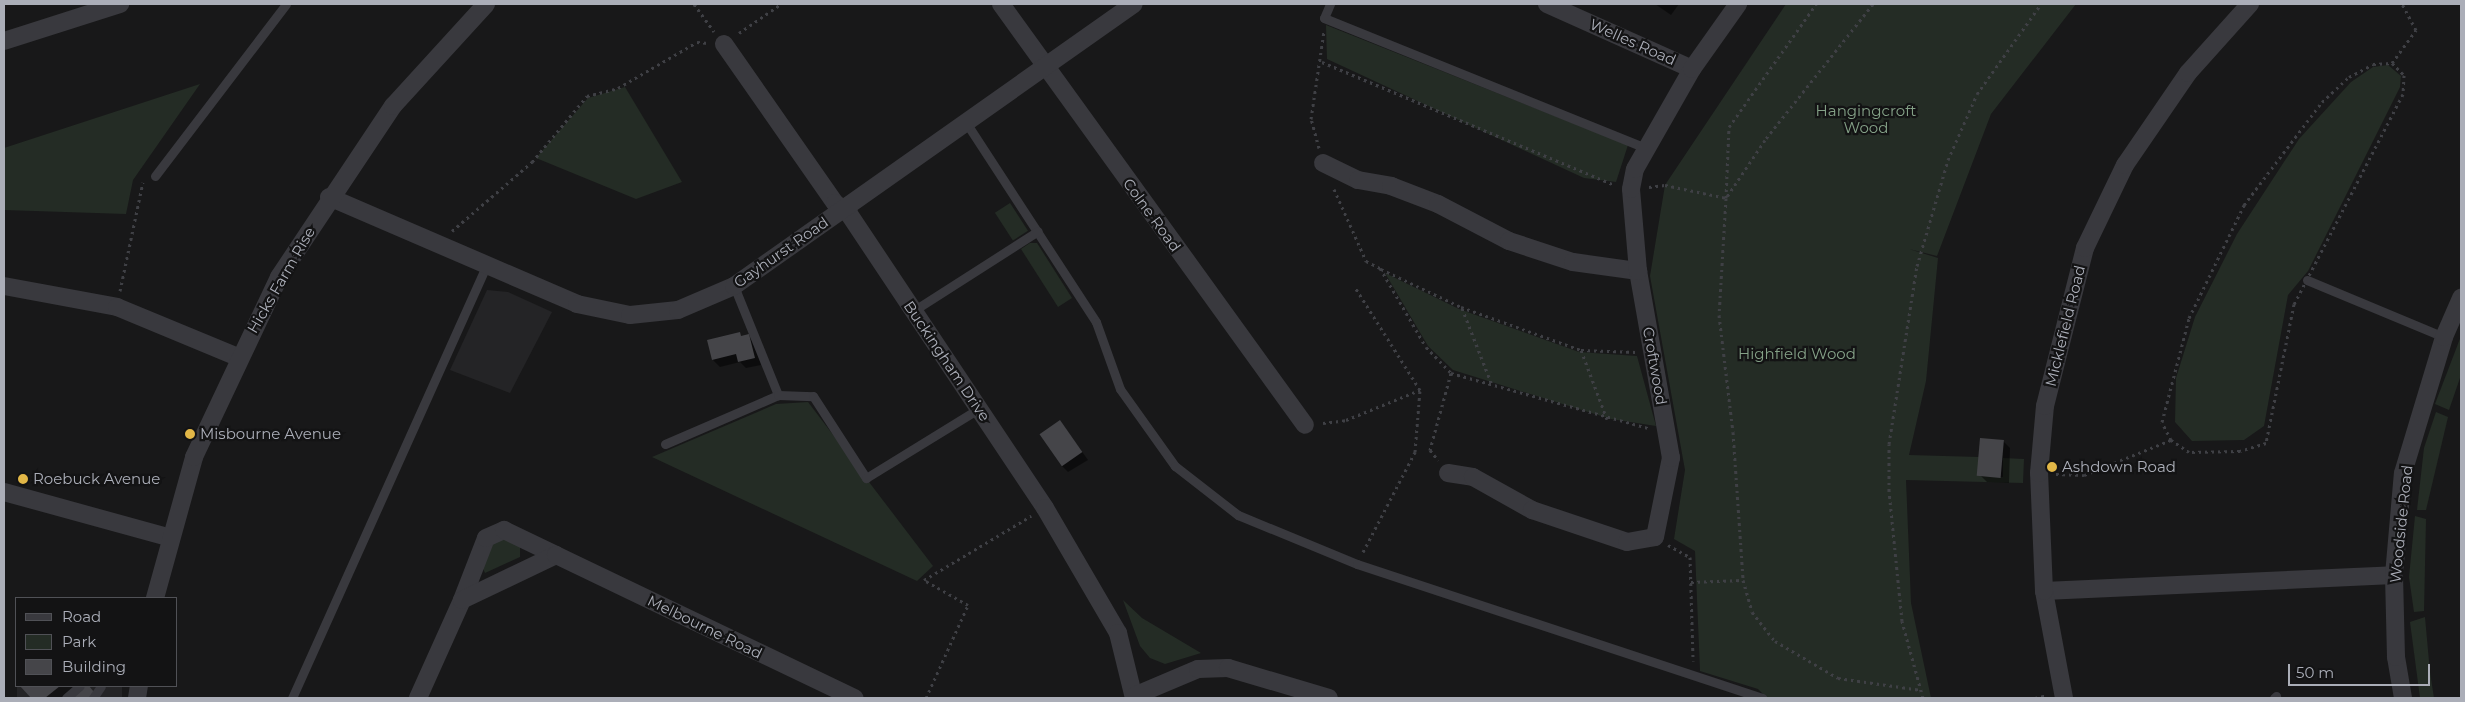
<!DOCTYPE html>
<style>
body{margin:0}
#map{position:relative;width:2465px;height:702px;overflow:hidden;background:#181819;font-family:Montserrat,sans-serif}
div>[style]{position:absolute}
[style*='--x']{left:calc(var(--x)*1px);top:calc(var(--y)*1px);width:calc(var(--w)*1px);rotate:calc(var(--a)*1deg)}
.built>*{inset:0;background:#242426;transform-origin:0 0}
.green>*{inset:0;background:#242c25;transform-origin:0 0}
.shadow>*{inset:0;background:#0007}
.building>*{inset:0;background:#454549;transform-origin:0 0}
.path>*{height:3px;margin-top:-1.5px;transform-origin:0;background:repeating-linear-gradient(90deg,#3f4045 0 2.5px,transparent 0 6.5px)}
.lane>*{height:9px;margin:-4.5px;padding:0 4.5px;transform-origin:4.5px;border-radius:4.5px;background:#39393e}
.street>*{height:18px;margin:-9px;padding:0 9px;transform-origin:9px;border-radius:9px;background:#39393e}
.dots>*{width:14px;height:14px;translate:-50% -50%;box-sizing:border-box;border:2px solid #131314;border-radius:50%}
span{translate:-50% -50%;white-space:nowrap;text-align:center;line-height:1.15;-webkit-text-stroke:4.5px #131314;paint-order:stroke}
.street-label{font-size:15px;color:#abaeb8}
.park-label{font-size:15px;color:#84a187}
.poi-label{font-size:15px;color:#abaeb8}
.left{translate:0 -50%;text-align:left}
.frame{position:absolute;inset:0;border:5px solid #abaeb8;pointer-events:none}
.legend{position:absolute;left:15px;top:597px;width:162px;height:90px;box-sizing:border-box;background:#131314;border:1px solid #505156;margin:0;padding:6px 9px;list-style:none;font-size:15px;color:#abaeb8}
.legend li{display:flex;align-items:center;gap:10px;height:25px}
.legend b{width:25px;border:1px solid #505156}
.scale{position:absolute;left:2288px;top:664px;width:142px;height:22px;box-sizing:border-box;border:2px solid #abaeb8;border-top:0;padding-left:6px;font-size:15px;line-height:18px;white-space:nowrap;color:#abaeb8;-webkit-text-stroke:4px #131314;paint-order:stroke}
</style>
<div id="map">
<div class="built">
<div style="clip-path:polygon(487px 290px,508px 292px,552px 312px,510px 393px,450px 370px)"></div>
<div style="left:17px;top:686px;width:105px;height:12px"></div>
</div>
<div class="green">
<div style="clip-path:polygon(1786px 4px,2076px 4px,1991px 114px,1937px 256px,1909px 249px,1938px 258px,1926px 381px,1909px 455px,1979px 457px,1979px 476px,2003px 477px,2003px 458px,2024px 459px,2023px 483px,1906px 480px,1911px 603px,1931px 698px,1767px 698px,1758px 689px,1700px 671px,1695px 551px,1674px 539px,1685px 470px,1650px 276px,1665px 185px)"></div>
<div style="clip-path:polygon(1326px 25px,1628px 145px,1616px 182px,1584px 178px,1327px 59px)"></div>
<div style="clip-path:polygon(2388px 65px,2401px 76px,2400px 87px,2308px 271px,2288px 295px,2264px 426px,2244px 440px,2192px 441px,2175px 422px,2176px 378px,2195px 317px,2237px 234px,2299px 139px,2351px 82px,2373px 67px)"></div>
<div style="clip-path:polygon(200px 84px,133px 180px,126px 214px,4px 210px,4px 148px)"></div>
<div style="clip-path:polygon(625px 87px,682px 182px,636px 199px,536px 158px,588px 98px)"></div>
<div style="left:1010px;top:203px;width:33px;height:18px;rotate:57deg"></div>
<div style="clip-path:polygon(1030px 243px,1037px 243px,1072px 298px,1058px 307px,1021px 249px)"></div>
<div style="clip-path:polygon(1385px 273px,1459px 309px,1579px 352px,1637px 356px,1656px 426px,1611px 419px,1453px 370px,1428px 346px)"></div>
<div style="clip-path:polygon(2461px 336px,2461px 375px,2449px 410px,2435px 404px)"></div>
<div style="clip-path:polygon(808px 402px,933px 566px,917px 581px,652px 457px,776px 404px)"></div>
<div style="clip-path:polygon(2436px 412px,2448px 417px,2426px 510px,2417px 510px,2424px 448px)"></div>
<div style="clip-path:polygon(2415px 516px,2426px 519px,2424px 611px,2414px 612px,2409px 577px)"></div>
<div style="clip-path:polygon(495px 537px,520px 541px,520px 557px,485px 573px,482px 566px)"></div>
<div style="clip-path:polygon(1123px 600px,1142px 618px,1201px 653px,1165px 664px,1150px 658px,1140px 646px)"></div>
<div style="clip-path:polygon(2425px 617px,2430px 672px,2434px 698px,2420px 698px,2410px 622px)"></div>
</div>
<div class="shadow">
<div style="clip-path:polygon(1655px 4px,1679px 4px,1671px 15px)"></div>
<div style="clip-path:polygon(748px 336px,755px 343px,761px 365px,746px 368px,740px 362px,720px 367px,713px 360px,708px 341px)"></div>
<div style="clip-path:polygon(1060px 421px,1088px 460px,1068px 472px,1062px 466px)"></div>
<div style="clip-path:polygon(2003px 441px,2010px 448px,2009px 483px,1987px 482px,1980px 475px)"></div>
<div style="clip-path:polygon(22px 686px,87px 686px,98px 698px,33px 698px)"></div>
</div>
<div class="building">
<div style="clip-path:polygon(740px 332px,741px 336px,749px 334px,755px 358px,738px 362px,736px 354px,712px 360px,707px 340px)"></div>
<div style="left:1060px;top:420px;width:39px;height:25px;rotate:55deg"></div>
<div style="left:1980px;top:438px;width:24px;height:38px;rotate:5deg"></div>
<div style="clip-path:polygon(20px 686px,60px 686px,45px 698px,31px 698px)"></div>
<div style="clip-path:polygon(83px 686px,89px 686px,99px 698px,69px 698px)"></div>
</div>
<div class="path">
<div style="--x:694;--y:4;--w:34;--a:54"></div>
<div style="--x:1873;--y:4;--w:174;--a:128.5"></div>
<div style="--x:1765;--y:140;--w:70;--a:123.9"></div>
<div style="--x:1726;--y:198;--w:117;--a:93.4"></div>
<div style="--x:1719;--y:315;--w:118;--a:83.2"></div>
<div style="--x:1733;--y:432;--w:148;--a:86.1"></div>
<div style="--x:1743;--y:580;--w:33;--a:74"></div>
<div style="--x:1752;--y:612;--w:37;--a:52"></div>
<div style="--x:1775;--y:641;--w:73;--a:30.4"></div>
<div style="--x:1838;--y:678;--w:84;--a:8.2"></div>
<div style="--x:739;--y:33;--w:51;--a:-34.6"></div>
<div style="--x:1322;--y:62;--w:317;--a:22.8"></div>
<div style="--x:2392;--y:63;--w:17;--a:45"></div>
<div style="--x:2404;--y:75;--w:19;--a:93"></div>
<div style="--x:2403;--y:94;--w:237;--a:117.4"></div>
<div style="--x:2294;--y:304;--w:142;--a:101.4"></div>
<div style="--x:2266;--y:443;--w:27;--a:163"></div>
<div style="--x:2240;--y:451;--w:51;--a:178.9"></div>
<div style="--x:2189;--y:452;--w:22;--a:-146"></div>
<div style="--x:2171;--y:440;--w:20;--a:-117"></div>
<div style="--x:2162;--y:422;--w:107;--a:-75.4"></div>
<div style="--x:2189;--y:318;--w:126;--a:-64"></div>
<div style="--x:2244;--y:205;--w:129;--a:-52.9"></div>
<div style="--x:2322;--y:102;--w:37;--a:-43"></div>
<div style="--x:2349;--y:77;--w:27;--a:-28"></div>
<div style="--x:2373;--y:64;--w:19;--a:-3"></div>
<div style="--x:2392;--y:63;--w:41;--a:-54"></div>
<div style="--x:2416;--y:30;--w:30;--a:-118"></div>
<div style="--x:1319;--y:148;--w:30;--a:-105"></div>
<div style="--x:1311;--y:119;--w:89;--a:-81.6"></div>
<div style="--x:1649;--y:187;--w:16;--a:-7"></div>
<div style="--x:1665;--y:185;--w:62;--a:12"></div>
<div style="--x:1726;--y:198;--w:71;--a:-87.6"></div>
<div style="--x:1729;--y:127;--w:151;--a:-54.7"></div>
<div style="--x:1334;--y:189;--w:79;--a:66"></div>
<div style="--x:1366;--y:261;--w:16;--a:27"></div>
<div style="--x:1380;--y:268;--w:91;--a:59.8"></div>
<div style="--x:1426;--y:347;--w:36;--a:46"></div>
<div style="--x:1451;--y:373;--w:80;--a:105.3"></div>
<div style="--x:1430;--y:450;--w:13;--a:51"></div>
<div style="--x:452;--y:231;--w:106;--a:-40.8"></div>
<div style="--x:532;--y:162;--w:86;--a:-50.2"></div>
<div style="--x:587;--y:96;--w:32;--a:-14"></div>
<div style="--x:618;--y:88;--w:91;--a:-30.2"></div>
<div style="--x:697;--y:42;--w:11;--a:5"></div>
<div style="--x:1381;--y:269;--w:89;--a:25.4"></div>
<div style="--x:1461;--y:307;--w:127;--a:19.7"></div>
<div style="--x:1581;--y:350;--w:55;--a:2.1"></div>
<div style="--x:120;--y:291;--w:111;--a:-78.1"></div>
<div style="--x:1462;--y:308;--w:83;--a:68.7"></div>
<div style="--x:1581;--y:350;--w:74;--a:69.4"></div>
<div style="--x:1451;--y:373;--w:205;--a:15.6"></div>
<div style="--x:1323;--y:423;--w:23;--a:-7"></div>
<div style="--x:1346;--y:420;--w:80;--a:-22.1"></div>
<div style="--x:1420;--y:390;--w:122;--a:-122.3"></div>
<div style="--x:2056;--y:474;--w:28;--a:2"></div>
<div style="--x:2084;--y:475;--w:94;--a:-21.9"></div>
<div style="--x:1668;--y:545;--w:25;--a:29"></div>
<div style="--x:1690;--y:557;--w:104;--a:88.3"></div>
<div style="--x:1363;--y:552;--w:113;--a:-62.5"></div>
<div style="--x:1415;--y:452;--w:62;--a:-85.4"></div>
<div style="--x:1691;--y:582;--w:52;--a:-2.2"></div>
<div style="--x:926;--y:698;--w:102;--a:-65.7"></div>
<div style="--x:968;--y:605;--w:51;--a:-150.4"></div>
<div style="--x:924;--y:580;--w:125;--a:-30.9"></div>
<div style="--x:1923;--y:698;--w:80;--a:-105.3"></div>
<div style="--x:1902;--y:621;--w:131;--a:-95.7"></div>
<div style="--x:1889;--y:491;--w:47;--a:-90"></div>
<div style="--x:1889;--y:444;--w:180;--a:-81.1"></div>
<div style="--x:1917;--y:266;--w:110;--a:-73.7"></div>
<div style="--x:1948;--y:160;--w:72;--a:-66.3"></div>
<div style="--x:1977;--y:94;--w:110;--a:-54.6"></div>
<div style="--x:2035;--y:698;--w:12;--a:-14"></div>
</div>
<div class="lane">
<div style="--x:1330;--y:4;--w:15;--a:113"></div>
<div style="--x:1324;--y:18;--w:345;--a:22"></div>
<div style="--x:967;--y:124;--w:236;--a:56.9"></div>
<div style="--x:1096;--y:322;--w:71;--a:70.3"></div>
<div style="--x:1120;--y:389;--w:95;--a:54.5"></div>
<div style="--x:1175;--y:466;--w:80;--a:37.9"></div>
<div style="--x:1238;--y:515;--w:129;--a:22.4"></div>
<div style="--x:1357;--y:564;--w:427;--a:18.3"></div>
<div style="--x:155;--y:176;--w:216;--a:-52.7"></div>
<div style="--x:2307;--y:280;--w:148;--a:22.6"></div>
<div style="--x:734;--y:286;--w:118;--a:68"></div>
<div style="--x:913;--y:311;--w:148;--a:-32.6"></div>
<div style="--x:665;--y:444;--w:123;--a:-23.4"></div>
<div style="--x:778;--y:395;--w:35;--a:2"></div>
<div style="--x:813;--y:396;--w:98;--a:57.1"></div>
<div style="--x:866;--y:478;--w:132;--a:-31.6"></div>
<div style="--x:66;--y:698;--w:18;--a:-41"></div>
<div style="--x:93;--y:698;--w:14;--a:-56"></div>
<div style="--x:292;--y:698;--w:476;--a:-65.8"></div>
<div style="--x:2274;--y:698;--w:3;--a:-45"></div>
</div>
<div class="street">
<div style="--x:1001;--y:4;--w:519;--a:54.17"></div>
<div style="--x:1547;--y:4;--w:159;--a:24.1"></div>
<div style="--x:4;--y:41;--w:122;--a:-17.7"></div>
<div style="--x:724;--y:44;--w:194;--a:55.1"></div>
<div style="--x:835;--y:203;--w:18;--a:38"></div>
<div style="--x:849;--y:214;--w:353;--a:56.3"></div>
<div style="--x:1045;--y:508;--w:145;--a:59.7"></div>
<div style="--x:1118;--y:633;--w:67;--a:76.2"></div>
<div style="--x:1323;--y:163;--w:39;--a:26"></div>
<div style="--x:1358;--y:180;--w:34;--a:10"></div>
<div style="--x:1391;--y:186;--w:50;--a:21"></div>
<div style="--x:1438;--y:204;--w:80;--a:27.5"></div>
<div style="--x:1509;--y:241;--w:67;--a:18.2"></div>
<div style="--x:1573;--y:262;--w:66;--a:7.9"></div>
<div style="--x:329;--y:197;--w:270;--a:23.3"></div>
<div style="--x:577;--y:304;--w:54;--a:11.7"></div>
<div style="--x:630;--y:315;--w:48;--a:-5.9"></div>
<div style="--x:678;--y:310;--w:61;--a:-23.2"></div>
<div style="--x:734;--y:286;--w:489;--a:-35.2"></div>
<div style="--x:4;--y:286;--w:115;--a:10.5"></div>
<div style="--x:117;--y:307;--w:131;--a:22.5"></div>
<div style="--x:1448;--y:473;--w:25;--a:9"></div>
<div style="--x:1473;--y:477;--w:68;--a:29.2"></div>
<div style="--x:1532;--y:510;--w:100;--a:18.6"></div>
<div style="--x:1627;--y:542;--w:28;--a:-10"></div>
<div style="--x:1655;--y:537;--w:81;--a:-78.6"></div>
<div style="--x:1671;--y:458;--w:190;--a:-100"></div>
<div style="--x:1638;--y:271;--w:82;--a:-94.9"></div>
<div style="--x:1631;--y:189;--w:20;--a:-79"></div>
<div style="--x:1635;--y:169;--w:115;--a:-60.3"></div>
<div style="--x:1692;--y:69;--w:80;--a:-54.7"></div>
<div style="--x:4;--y:492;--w:173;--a:15.4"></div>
<div style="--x:2044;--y:591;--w:350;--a:-2.6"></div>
<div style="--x:155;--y:598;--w:146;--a:-74.5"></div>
<div style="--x:194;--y:457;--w:199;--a:-64.7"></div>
<div style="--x:279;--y:277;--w:206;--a:-56.3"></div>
<div style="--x:393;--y:106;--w:138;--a:-47.6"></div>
<div style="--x:462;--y:600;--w:66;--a:-68.8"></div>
<div style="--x:486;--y:538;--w:20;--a:-24"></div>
<div style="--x:504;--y:530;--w:58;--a:25.7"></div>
<div style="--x:1134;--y:696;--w:69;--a:-22.9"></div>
<div style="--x:1198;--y:669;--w:30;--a:-2"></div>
<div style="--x:1228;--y:668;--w:105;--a:16.5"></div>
<div style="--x:137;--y:698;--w:12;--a:-81"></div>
<div style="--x:418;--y:698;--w:107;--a:-65.8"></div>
<div style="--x:462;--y:600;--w:104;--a:-25.6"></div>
<div style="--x:556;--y:555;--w:331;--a:25.6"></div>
<div style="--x:2064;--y:698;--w:109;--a:-100.6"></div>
<div style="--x:2044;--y:591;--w:118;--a:-92.4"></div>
<div style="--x:2039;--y:473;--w:67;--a:-84.9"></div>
<div style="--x:2045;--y:406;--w:163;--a:-75.8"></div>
<div style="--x:2085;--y:248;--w:92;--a:-64.3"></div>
<div style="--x:2125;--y:165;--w:112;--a:-55.6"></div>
<div style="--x:2188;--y:73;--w:93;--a:-48.1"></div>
<div style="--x:2403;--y:698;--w:42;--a:-99.7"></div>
<div style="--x:2396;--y:657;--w:82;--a:-91.4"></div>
<div style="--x:2394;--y:575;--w:102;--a:-85"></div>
<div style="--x:2403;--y:473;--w:142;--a:-73.2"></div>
<div style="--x:2444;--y:337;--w:43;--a:-66.4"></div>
</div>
<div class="dots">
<div style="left:190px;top:434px;background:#e2b747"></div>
<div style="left:2052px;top:467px;background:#e2b747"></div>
<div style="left:23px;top:479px;background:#e2b747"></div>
</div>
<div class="street-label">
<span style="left:1633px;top:42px;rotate:24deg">Welles Road</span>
<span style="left:1152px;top:215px;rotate:54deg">Colne Road</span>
<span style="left:781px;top:252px;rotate:-35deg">Gayhurst Road</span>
<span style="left:281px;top:280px;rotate:-60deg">Hicks Farm Rise</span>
<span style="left:2065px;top:326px;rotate:-76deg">Micklefield Road</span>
<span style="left:947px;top:361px;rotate:56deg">Buckingham Drive</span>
<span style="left:1655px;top:366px;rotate:80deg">Croftwood</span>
<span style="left:2401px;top:524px;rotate:-84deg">Woodside Road</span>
<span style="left:705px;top:627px;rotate:26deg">Melbourne Road</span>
</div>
<div class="park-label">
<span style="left:1866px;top:119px">Hangingcroft<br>Wood</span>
<span style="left:1797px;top:354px">Highfield Wood</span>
</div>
<div class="poi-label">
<span class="left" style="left:200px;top:434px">Misbourne Avenue</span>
<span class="left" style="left:2062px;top:467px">Ashdown Road</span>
<span class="left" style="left:33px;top:479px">Roebuck Avenue</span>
</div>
<div class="frame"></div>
<ul class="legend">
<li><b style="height:6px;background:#39393e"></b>Road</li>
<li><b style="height:14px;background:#242c25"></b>Park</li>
<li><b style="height:14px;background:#454549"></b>Building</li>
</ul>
<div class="scale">50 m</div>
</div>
